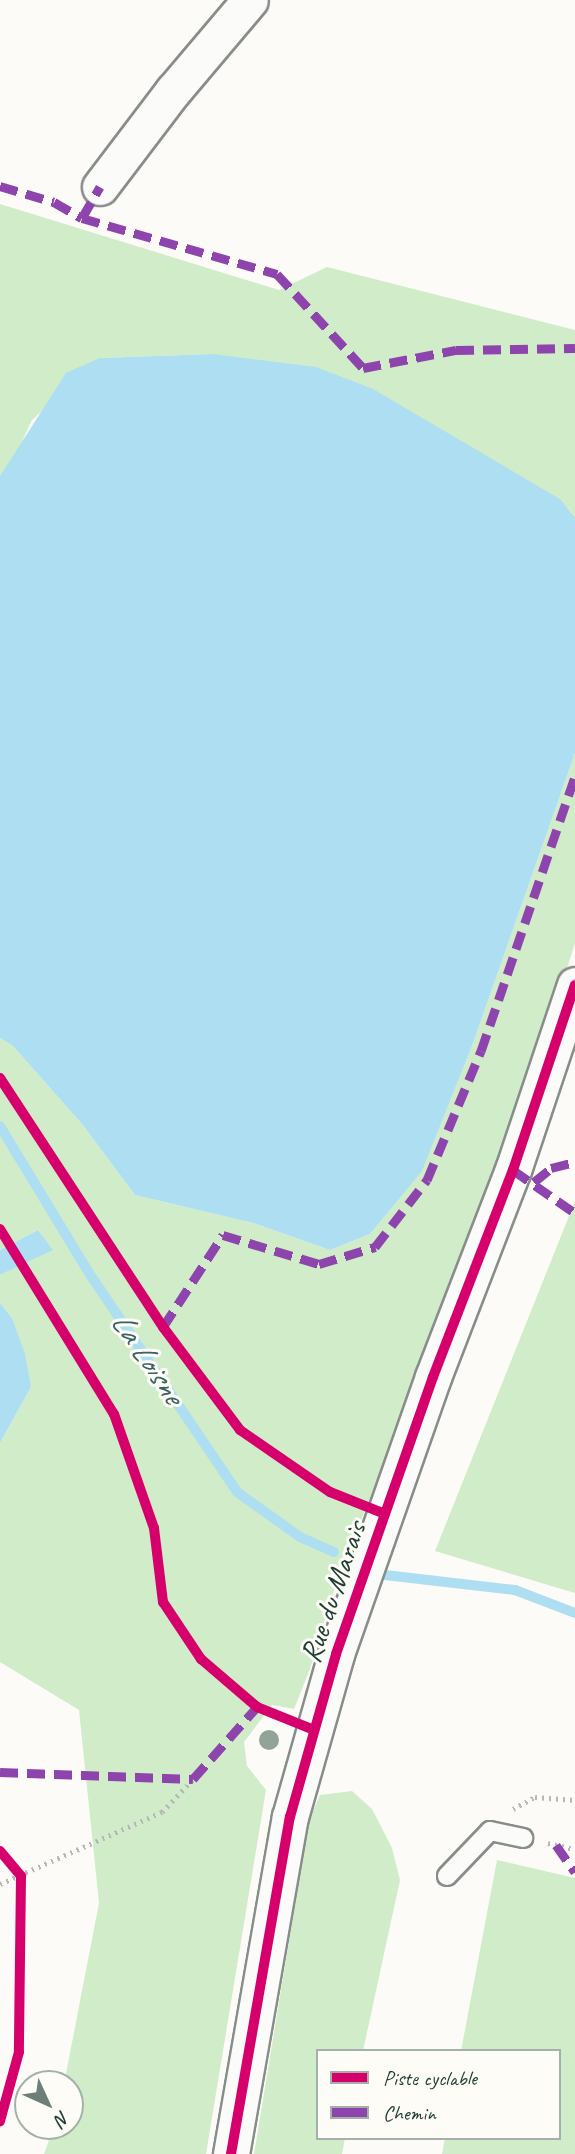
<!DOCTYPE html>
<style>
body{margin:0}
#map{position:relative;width:575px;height:2154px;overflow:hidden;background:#fcfbf8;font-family:Caveat,sans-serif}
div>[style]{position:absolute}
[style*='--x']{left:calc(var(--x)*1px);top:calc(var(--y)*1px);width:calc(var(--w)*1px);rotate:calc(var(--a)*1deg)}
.green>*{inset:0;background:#d1ecc8}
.water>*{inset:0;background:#aedef1}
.stream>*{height:10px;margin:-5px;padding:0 5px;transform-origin:5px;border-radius:5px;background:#aedef1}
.path>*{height:4.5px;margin-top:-2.25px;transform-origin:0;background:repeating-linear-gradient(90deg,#b5b8b6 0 2px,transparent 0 7px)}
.roads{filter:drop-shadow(2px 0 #888d8a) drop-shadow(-2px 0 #888d8a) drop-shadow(0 2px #888d8a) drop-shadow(0 -2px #888d8a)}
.lane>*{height:18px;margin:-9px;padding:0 9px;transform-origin:9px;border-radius:9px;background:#fbfbf9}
.street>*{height:35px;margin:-17.5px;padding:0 17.5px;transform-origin:17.5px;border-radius:17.5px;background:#fbfbf9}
.quiet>*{height:9px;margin-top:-4.5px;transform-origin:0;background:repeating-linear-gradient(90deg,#8e44ad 0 18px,transparent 0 27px)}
.cycleway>*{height:10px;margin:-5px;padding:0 5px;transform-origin:5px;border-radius:5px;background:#d6006c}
.trees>*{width:20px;height:20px;margin:-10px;border-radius:50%;background:#92a498}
span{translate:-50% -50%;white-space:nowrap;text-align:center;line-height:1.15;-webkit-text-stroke:6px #fdfcf7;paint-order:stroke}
.street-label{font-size:30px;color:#1f3d34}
.water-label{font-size:32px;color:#3a6262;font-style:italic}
.legend{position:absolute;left:316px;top:2049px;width:245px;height:91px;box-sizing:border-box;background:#fdfcf7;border:2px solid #a4b0a9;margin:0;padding:9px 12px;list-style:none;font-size:21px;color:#1f3d34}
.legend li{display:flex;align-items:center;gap:14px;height:35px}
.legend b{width:35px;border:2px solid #a4b0a9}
.north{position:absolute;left:14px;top:2070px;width:70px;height:70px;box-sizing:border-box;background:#fdfcf7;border:2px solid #a4b0a9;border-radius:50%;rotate:135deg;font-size:19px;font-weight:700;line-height:28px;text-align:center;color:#1f3d34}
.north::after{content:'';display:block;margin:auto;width:24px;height:32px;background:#6c8079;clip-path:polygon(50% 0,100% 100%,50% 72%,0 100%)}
</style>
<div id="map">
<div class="green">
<div style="clip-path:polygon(0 204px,279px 290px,327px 267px,575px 330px,575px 518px,559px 499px,213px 354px,100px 358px,32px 420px,12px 463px,0 476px)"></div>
<div style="clip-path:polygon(575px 753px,575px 943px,561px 987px,479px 1232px,339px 1574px,310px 1669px,294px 1709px,272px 1705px,244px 1742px,247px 1766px,266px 1790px,206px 2154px,44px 2154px,54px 2126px,70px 2126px,70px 2084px,64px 2084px,99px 1903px,79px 1710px,0 1662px,0 1443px,31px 1387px,12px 1318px,0 1303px,0 1275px,52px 1250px,38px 1230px,0 1250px,0 1038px,13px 1046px,82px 1124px,135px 1195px,253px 1223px,330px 1250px,370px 1234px,422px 1170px,472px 1046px)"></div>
<div style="clip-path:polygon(575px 1201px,575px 1593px,435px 1551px)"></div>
<div style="clip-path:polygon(352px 1791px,372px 1809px,392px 1848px,400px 1880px,363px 2051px,318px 2051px,318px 2138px,345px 2138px,342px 2154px,254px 2154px,309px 1820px,320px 1795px)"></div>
<div style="clip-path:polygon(497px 1860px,575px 1878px,575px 2154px,442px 2154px,445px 2138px,559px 2138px,559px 2051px,461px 2051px)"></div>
</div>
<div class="water">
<div style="clip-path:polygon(213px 354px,316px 367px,373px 389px,560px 499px,575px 518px,575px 753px,472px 1046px,422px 1171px,370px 1234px,330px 1250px,253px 1223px,135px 1195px,82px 1124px,13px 1046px,0 1038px,0 476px,66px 373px,100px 358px)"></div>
<div style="clip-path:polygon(38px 1230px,53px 1250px,0 1275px,0 1250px)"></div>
<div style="clip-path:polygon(0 1303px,12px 1318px,25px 1354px,31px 1387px,0 1443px)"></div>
</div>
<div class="stream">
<div style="--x:0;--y:1126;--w:175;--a:58.8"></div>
<div style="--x:91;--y:1276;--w:261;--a:55.9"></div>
<div style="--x:237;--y:1492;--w:77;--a:35.5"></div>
<div style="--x:300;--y:1537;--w:37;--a:24"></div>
<div style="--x:385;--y:1575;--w:131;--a:6.6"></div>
<div style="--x:515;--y:1590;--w:64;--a:21"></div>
</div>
<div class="path">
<div style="--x:513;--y:1809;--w:25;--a:-29"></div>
<div style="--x:535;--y:1797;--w:40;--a:4.3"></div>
<div style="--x:548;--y:1843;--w:28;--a:13"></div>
<div style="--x:0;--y:1884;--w:177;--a:-24"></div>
<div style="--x:162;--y:1812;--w:45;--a:-46.8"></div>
</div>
<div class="roads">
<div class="lane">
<div style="--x:447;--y:1876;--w:62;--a:-46.3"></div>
<div style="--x:490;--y:1831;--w:34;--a:12"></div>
</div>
<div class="street">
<div style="--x:100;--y:187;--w:121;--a:-52.8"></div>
<div style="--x:173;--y:91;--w:119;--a:-49.8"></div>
<div style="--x:231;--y:2154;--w:342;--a:-80.1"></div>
<div style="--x:290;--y:1817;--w:169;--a:-74.2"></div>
<div style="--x:336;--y:1654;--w:293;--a:-70.7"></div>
<div style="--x:433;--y:1377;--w:222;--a:-68.9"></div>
<div style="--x:513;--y:1170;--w:195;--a:-71.5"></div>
</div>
</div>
<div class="quiet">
<div style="--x:0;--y:186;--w:56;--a:16.5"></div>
<div style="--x:54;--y:202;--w:32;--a:30"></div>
<div style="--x:82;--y:218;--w:36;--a:-60"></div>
<div style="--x:82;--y:218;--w:203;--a:16"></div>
<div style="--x:277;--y:274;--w:127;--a:47.5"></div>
<div style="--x:363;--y:368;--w:95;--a:-11"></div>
<div style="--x:456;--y:350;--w:119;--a:-1"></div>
<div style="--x:513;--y:1170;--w:75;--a:34.7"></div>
<div style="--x:534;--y:1182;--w:22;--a:-39"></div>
<div style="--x:551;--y:1168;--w:25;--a:-14"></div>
<div style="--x:163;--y:1327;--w:110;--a:-56.9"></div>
<div style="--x:223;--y:1235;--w:100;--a:16.8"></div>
<div style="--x:319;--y:1264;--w:59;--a:-16.9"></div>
<div style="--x:375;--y:1247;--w:85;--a:-52.2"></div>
<div style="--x:427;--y:1180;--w:140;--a:-67.3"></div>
<div style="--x:481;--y:1051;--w:290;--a:-71.1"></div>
<div style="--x:0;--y:1772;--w:193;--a:2.1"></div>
<div style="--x:193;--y:1779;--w:96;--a:-48.4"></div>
<div style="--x:556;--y:1845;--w:33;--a:55"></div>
</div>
<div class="cycleway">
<div style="--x:0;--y:1078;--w:298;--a:56.8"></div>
<div style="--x:163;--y:1327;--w:129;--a:53.2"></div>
<div style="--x:240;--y:1430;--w:109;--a:34.6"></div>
<div style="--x:330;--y:1492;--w:59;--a:21.8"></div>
<div style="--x:0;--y:1229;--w:217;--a:58.4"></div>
<div style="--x:114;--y:1414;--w:121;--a:70.7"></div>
<div style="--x:154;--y:1528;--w:75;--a:83.1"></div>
<div style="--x:163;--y:1602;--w:69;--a:56.3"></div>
<div style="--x:201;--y:1659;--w:74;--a:40.6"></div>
<div style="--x:257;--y:1707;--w:61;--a:22"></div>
<div style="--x:0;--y:1851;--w:33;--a:50"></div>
<div style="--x:21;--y:1876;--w:176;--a:90.7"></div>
<div style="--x:19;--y:2052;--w:72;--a:105.4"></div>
<div style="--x:231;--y:2154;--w:342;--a:-80.1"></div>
<div style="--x:290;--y:1817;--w:169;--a:-74.2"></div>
<div style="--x:336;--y:1654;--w:293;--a:-70.7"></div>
<div style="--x:433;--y:1377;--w:222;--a:-68.9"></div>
<div style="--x:513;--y:1170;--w:195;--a:-71.5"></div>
</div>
<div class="trees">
<div style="left:269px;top:1740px"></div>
</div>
<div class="street-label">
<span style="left:333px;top:1592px;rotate:-71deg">Rue du Marais</span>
</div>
<div class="water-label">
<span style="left:147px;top:1358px;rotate:56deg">La Loisne</span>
</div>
<ul class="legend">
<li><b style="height:9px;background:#d6006c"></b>Piste cyclable</li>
<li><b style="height:9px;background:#8e44ad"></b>Chemin</li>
</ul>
<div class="north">N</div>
</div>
